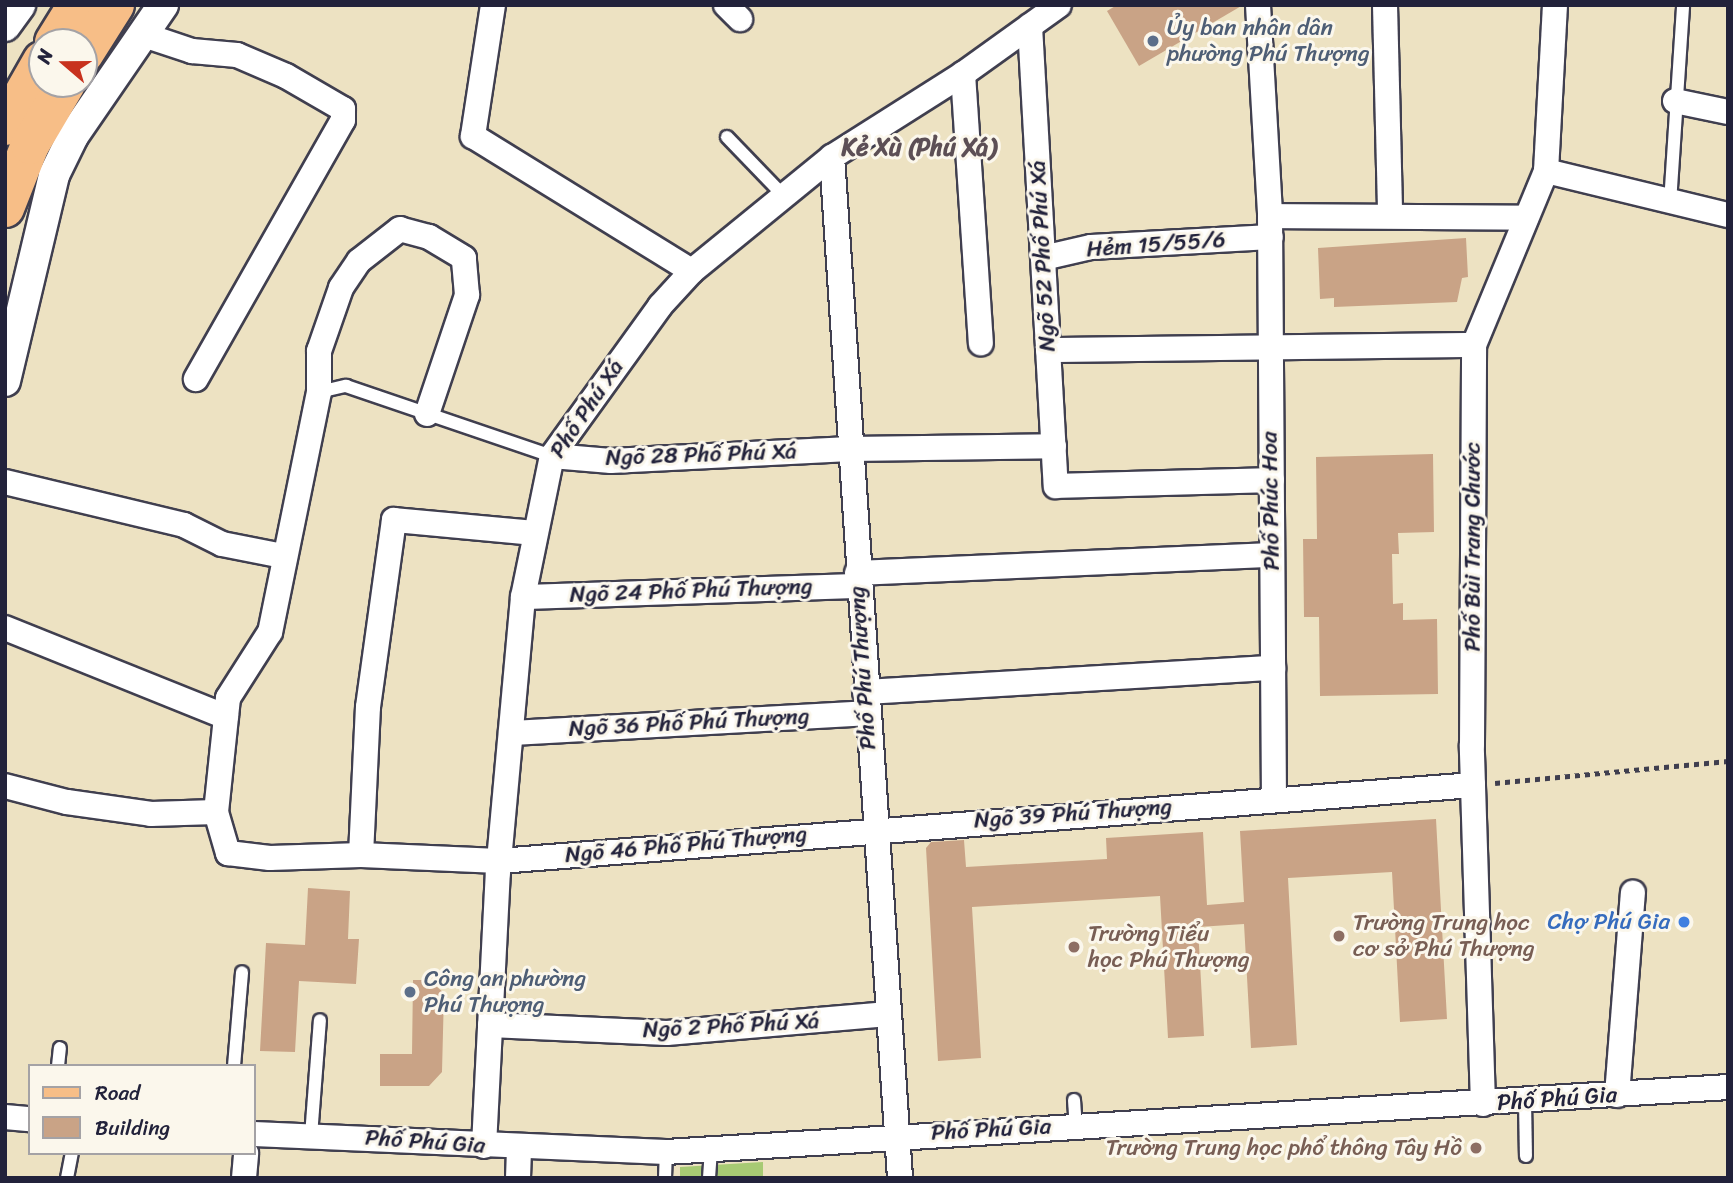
<!DOCTYPE html>
<meta charset="utf-8">
<style>
body{margin:0}
#map{position:relative;width:1733px;height:1183px;overflow:hidden;background:#ede2c2;font-family:Sriracha,sans-serif}
div>[style]{position:absolute}
[style*='--x']{left:calc(var(--x)*1px);top:calc(var(--y)*1px);width:calc(var(--w)*1px);rotate:calc(var(--a)*1deg)}
.green>*{inset:0;background:#a7ca74}
.building>*{inset:0;background:#c9a386}
.path>*{height:4.5px;margin-top:-2.25px;transform-origin:0;background:repeating-linear-gradient(90deg,#403f4f 0 5px,transparent 0 10px)}
.roads{filter:drop-shadow(2px 0 #403f4f) drop-shadow(-2px 0 #403f4f) drop-shadow(0 2px #403f4f) drop-shadow(0 -2px #403f4f)}
.service>*{height:12px;margin:-6px;padding:0 6px;transform-origin:6px;border-radius:6px;background:#fff}
.minor>*{height:24px;margin:-12px;padding:0 12px;transform-origin:12px;border-radius:12px;background:#fff}
.tertiary>*{height:30px;margin:-15px;padding:0 15px;transform-origin:15px;border-radius:15px;background:#fff}
.primary>*{height:38px;margin:-19px;padding:0 19px;transform-origin:19px;border-radius:19px;background:#f7be87}
.dots>*{width:19px;height:19px;translate:-50% -50%;box-sizing:border-box;border:4px solid #fbf7ec;border-radius:50%}
span{translate:-50% -50%;white-space:nowrap;text-align:center;line-height:1.15;-webkit-text-stroke:6px #fbf7ec;paint-order:stroke}
.service-label{font-size:23px;color:#4e5e75}
.left{translate:0 -50%;text-align:left}
.street-label{font-size:23px;color:#22223b}
.shop-label{font-size:23px;color:#366cbe}
.right{translate:-100% -50%;text-align:right}
.education-label{font-size:23px;color:#785e54}
.neighbourhood-label{font-size:24px;color:#5c4f55;font-weight:700}
.frame{position:absolute;inset:0;border:7px solid #22223b;pointer-events:none}
.legend{position:absolute;left:28px;top:1064px;width:228px;height:91px;box-sizing:border-box;background:#fbf7ec;border:2px solid #a4a2a5;margin:0;padding:9px 12px;list-style:none;font-size:21px;color:#22223b}
.legend li{display:flex;align-items:center;gap:14px;height:35px}
.legend b{width:35px;border:2px solid #a4a2a5}
.north{position:absolute;left:28px;top:28px;width:70px;height:70px;box-sizing:border-box;background:#fbf7ec;border:2px solid #a4a2a5;border-radius:50%;rotate:290deg;font-size:19px;font-weight:700;line-height:28px;text-align:center;color:#22223b}
.north::after{content:'';display:block;margin:auto;width:24px;height:32px;background:#c8321e;clip-path:polygon(50% 0,100% 100%,50% 72%,0 100%)}
</style>
<div id="map">
<div class="green">
<div style="clip-path:polygon(763px 1162px,763px 1178px,680px 1178px,680px 1167px)"></div>
</div>
<div class="building">
<div style="clip-path:polygon(1117px 5px,1243px 5px,1139px 66px,1107px 11px)"></div>
<div style="clip-path:polygon(1466px 238px,1468px 277px,1462px 278px,1457px 302px,1334px 307px,1334px 298px,1320px 299px,1318px 248px)"></div>
<div style="clip-path:polygon(1433px 454px,1434px 532px,1398px 533px,1399px 554px,1392px 554px,1393px 604px,1403px 603px,1403px 620px,1437px 619px,1438px 694px,1320px 696px,1319px 617px,1304px 617px,1303px 539px,1317px 539px,1316px 457px)"></div>
<div style="clip-path:polygon(1436px 819px,1447px 1019px,1400px 1022px,1392px 872px,1288px 878px,1297px 1045px,1251px 1048px,1244px 924px,1198px 927px,1204px 1036px,1168px 1038px,1160px 896px,972px 907px,981px 1058px,938px 1061px,926px 848px,931px 842px,964px 840px,966px 867px,1107px 859px,1106px 838px,1203px 832px,1207px 905px,1244px 902px,1240px 831px)"></div>
<div style="clip-path:polygon(308px 888px,350px 891px,348px 939px,359px 939px,356px 984px,299px 981px,295px 1052px,260px 1051px,266px 943px,305px 945px)"></div>
<div style="clip-path:polygon(413px 980px,429px 980px,444px 993px,442px 1072px,429px 1086px,380px 1086px,380px 1054px,412px 1054px)"></div>
</div>
<div class="path">
<div style="--x:1495;--y:783;--w:234;--a:-5.4"></div>
</div>
<div class="roads">
<div class="service">
<div style="--x:727;--y:137;--w:82;--a:46"></div>
<div style="--x:1670;--y:203;--w:198;--a:-86.2"></div>
<div style="--x:319;--y:392;--w:28;--a:-13"></div>
<div style="--x:346;--y:386;--w:218;--a:18.8"></div>
<div style="--x:58;--y:1066;--w:18;--a:-84"></div>
<div style="--x:234;--y:1066;--w:94;--a:-85.1"></div>
<div style="--x:1074;--y:1100;--w:26;--a:86"></div>
<div style="--x:1525;--y:1101;--w:55;--a:89"></div>
<div style="--x:311;--y:1136;--w:116;--a:-85.6"></div>
<div style="--x:67;--y:1178;--w:25;--a:-79"></div>
<div style="--x:665;--y:1178;--w:26;--a:-88"></div>
<div style="--x:709;--y:1178;--w:29;--a:-86"></div>
</div>
<div class="minor">
<div style="--x:493;--y:5;--w:133;--a:98.7"></div>
<div style="--x:473;--y:136;--w:257;--a:31.7"></div>
<div style="--x:726;--y:5;--w:20;--a:45"></div>
<div style="--x:1258;--y:5;--w:211;--a:86.7"></div>
<div style="--x:1270;--y:216;--w:582;--a:89.61"></div>
<div style="--x:1385;--y:5;--w:211;--a:88.6"></div>
<div style="--x:1030;--y:26;--w:461;--a:86.8"></div>
<div style="--x:1056;--y:486;--w:216;--a:-1.6"></div>
<div style="--x:144;--y:35;--w:51;--a:18.4"></div>
<div style="--x:192;--y:51;--w:45;--a:5.1"></div>
<div style="--x:237;--y:55;--w:53;--a:23.2"></div>
<div style="--x:286;--y:76;--w:66;--a:30.1"></div>
<div style="--x:343;--y:109;--w:11;--a:90"></div>
<div style="--x:343;--y:120;--w:298;--a:119.6"></div>
<div style="--x:963;--y:74;--w:270;--a:86.2"></div>
<div style="--x:1675;--y:101;--w:54;--a:11.7"></div>
<div style="--x:832;--y:157;--w:1023;--a:86.19"></div>
<div style="--x:1546;--y:171;--w:187;--a:13.6"></div>
<div style="--x:1270;--y:216;--w:256;--a:0.4"></div>
<div style="--x:1043;--y:258;--w:49;--a:-12.9"></div>
<div style="--x:1091;--y:247;--w:180;--a:-3.2"></div>
<div style="--x:1048;--y:350;--w:426;--a:-0.7"></div>
<div style="--x:427;--y:414;--w:126;--a:-71.4"></div>
<div style="--x:467;--y:295;--w:37;--a:-95"></div>
<div style="--x:464;--y:258;--w:41;--a:-149"></div>
<div style="--x:429;--y:237;--w:30;--a:-165"></div>
<div style="--x:400;--y:229;--w:52;--a:142"></div>
<div style="--x:359;--y:261;--w:32;--a:124"></div>
<div style="--x:341;--y:288;--w:67;--a:109.2"></div>
<div style="--x:319;--y:351;--w:41;--a:90"></div>
<div style="--x:319;--y:392;--w:245;--a:101.5"></div>
<div style="--x:270;--y:632;--w:78;--a:122.5"></div>
<div style="--x:228;--y:698;--w:115;--a:96"></div>
<div style="--x:216;--y:812;--w:43;--a:73.7"></div>
<div style="--x:228;--y:853;--w:42;--a:6.8"></div>
<div style="--x:270;--y:858;--w:91;--a:-1.9"></div>
<div style="--x:361;--y:855;--w:138;--a:2.5"></div>
<div style="--x:499;--y:861;--w:977;--a:-4.46"></div>
<div style="--x:552;--y:456;--w:59;--a:4.8"></div>
<div style="--x:611;--y:461;--w:239;--a:-2.9"></div>
<div style="--x:850;--y:449;--w:204;--a:-0.8"></div>
<div style="--x:5;--y:482;--w:184;--a:13.5"></div>
<div style="--x:184;--y:525;--w:42;--a:26.6"></div>
<div style="--x:222;--y:544;--w:62;--a:11.1"></div>
<div style="--x:857;--y:573;--w:415;--a:-2.5"></div>
<div style="--x:523;--y:597;--w:335;--a:-1.9"></div>
<div style="--x:5;--y:628;--w:238;--a:21.9"></div>
<div style="--x:865;--y:692;--w:409;--a:-3.4"></div>
<div style="--x:511;--y:733;--w:357;--a:-3.2"></div>
<div style="--x:5;--y:786;--w:64;--a:14.5"></div>
<div style="--x:67;--y:802;--w:85;--a:8.1"></div>
<div style="--x:151;--y:814;--w:65;--a:-1.8"></div>
<div style="--x:361;--y:855;--w:148;--a:-87.3"></div>
<div style="--x:368;--y:707;--w:189;--a:-82.1"></div>
<div style="--x:394;--y:520;--w:140;--a:5.3"></div>
<div style="--x:490;--y:1025;--w:177;--a:2.6"></div>
<div style="--x:667;--y:1033;--w:222;--a:-4.9"></div>
<div style="--x:1617;--y:1095;--w:203;--a:-85.5"></div>
<div style="--x:1483;--y:1104;--w:359;--a:-91.8"></div>
<div style="--x:1472;--y:745;--w:400;--a:-89.7"></div>
<div style="--x:1474;--y:345;--w:188;--a:-67.5"></div>
<div style="--x:1546;--y:171;--w:166;--a:-86.9"></div>
<div style="--x:5;--y:1117;--w:25;--a:5"></div>
<div style="--x:254;--y:1134;--w:412;--a:2.5"></div>
<div style="--x:666;--y:1152;--w:1064;--a:-3.5"></div>
<div style="--x:484;--y:1146;--w:274;--a:-87.1"></div>
<div style="--x:498;--y:872;--w:276;--a:-84.8"></div>
<div style="--x:523;--y:597;--w:144;--a:-78.4"></div>
<div style="--x:552;--y:456;--w:185;--a:-54.2"></div>
<div style="--x:660;--y:306;--w:47;--a:-47.6"></div>
<div style="--x:692;--y:271;--w:181;--a:-39.2"></div>
<div style="--x:832;--y:157;--w:155;--a:-32.4"></div>
<div style="--x:963;--y:74;--w:118;--a:-35.7"></div>
<div style="--x:244;--y:1178;--w:25;--a:-85"></div>
<div style="--x:518;--y:1178;--w:30;--a:-88"></div>
</div>
<div class="tertiary">
<div style="--x:5;--y:26;--w:26;--a:-54"></div>
<div style="--x:5;--y:381;--w:212;--a:-76.6"></div>
<div style="--x:54;--y:175;--w:43;--a:-64"></div>
<div style="--x:73;--y:136;--w:159;--a:-55.5"></div>
</div>
<div class="primary">
<div style="--x:54;--y:42;--w:44;--a:-58.1"></div>
<div style="--x:84;--y:54;--w:58;--a:-57.7"></div>
<div style="--x:5;--y:126;--w:75;--a:-60.4"></div>
<div style="--x:5;--y:208;--w:68;--a:-68.4"></div>
<div style="--x:30;--y:145;--w:71;--a:-59.5"></div>
</div>
</div>
<div class="dots">
<div style="left:1153px;top:41px;background:#5c6f8a"></div>
<div style="left:1684px;top:922px;background:#3f7fe0"></div>
<div style="left:1339px;top:936px;background:#8d6e63"></div>
<div style="left:1074px;top:947px;background:#8d6e63"></div>
<div style="left:410px;top:992px;background:#5c6f8a"></div>
<div style="left:1476px;top:1148px;background:#8d6e63"></div>
</div>
<div class="service-label">
<span class="left" style="left:1167px;top:41px">Ủy ban nhân dân<br>phường Phú Thượng</span>
<span class="left" style="left:424px;top:992px">Công an phường<br>Phú Thượng</span>
</div>
<div class="street-label">
<span style="left:1156px;top:245px;rotate:-4deg">Hẻm 15/55/6</span>
<span style="left:1043px;top:256px;rotate:-93deg">Ngõ 52 Phố Phú Xá</span>
<span style="left:587px;top:409px;rotate:-56deg">Phố Phú Xá</span>
<span style="left:701px;top:455px;rotate:-2deg">Ngõ 28 Phố Phú Xá</span>
<span style="left:1271px;top:501px;rotate:-91deg">Phố Phúc Hoa</span>
<span style="left:1473px;top:547px;rotate:-90deg">Phố Bùi Trang Chước</span>
<span style="left:691px;top:591px;rotate:-2deg">Ngõ 24 Phố Phú Thượng</span>
<span style="left:863px;top:668px;rotate:-94deg">Phố Phú Thượng</span>
<span style="left:689px;top:723px;rotate:-3deg">Ngõ 36 Phố Phú Thượng</span>
<span style="left:1073px;top:814px;rotate:-4deg">Ngõ 39 Phú Thượng</span>
<span style="left:686px;top:845px;rotate:-5deg">Ngõ 46 Phố Phú Thượng</span>
<span style="left:731px;top:1026px;rotate:-3deg">Ngõ 2 Phố Phú Xá</span>
<span style="left:1557px;top:1099px;rotate:-4deg">Phố Phú Gia</span>
<span style="left:991px;top:1130px;rotate:-3deg">Phố Phú Gia</span>
<span style="left:425px;top:1142px;rotate:4deg">Phố Phú Gia</span>
</div>
<div class="shop-label">
<span class="right" style="left:1670px;top:922px">Chợ Phú Gia</span>
</div>
<div class="education-label">
<span class="left" style="left:1353px;top:936px">Trường Trung học<br>cơ sở Phú Thượng</span>
<span class="left" style="left:1088px;top:947px">Trường Tiểu<br>học Phú Thượng</span>
<span class="right" style="left:1462px;top:1148px">Trường Trung học phổ thông Tây Hồ</span>
</div>
<div class="neighbourhood-label">
<span style="left:919px;top:148px">Kẻ Xù (Phú Xá)</span>
</div>
<div class="frame"></div>
<ul class="legend">
<li><b style="height:9px;background:#f7be87"></b>Road</li>
<li><b style="height:19px;background:#c9a386"></b>Building</li>
</ul>
<div class="north">N</div>
</div>
